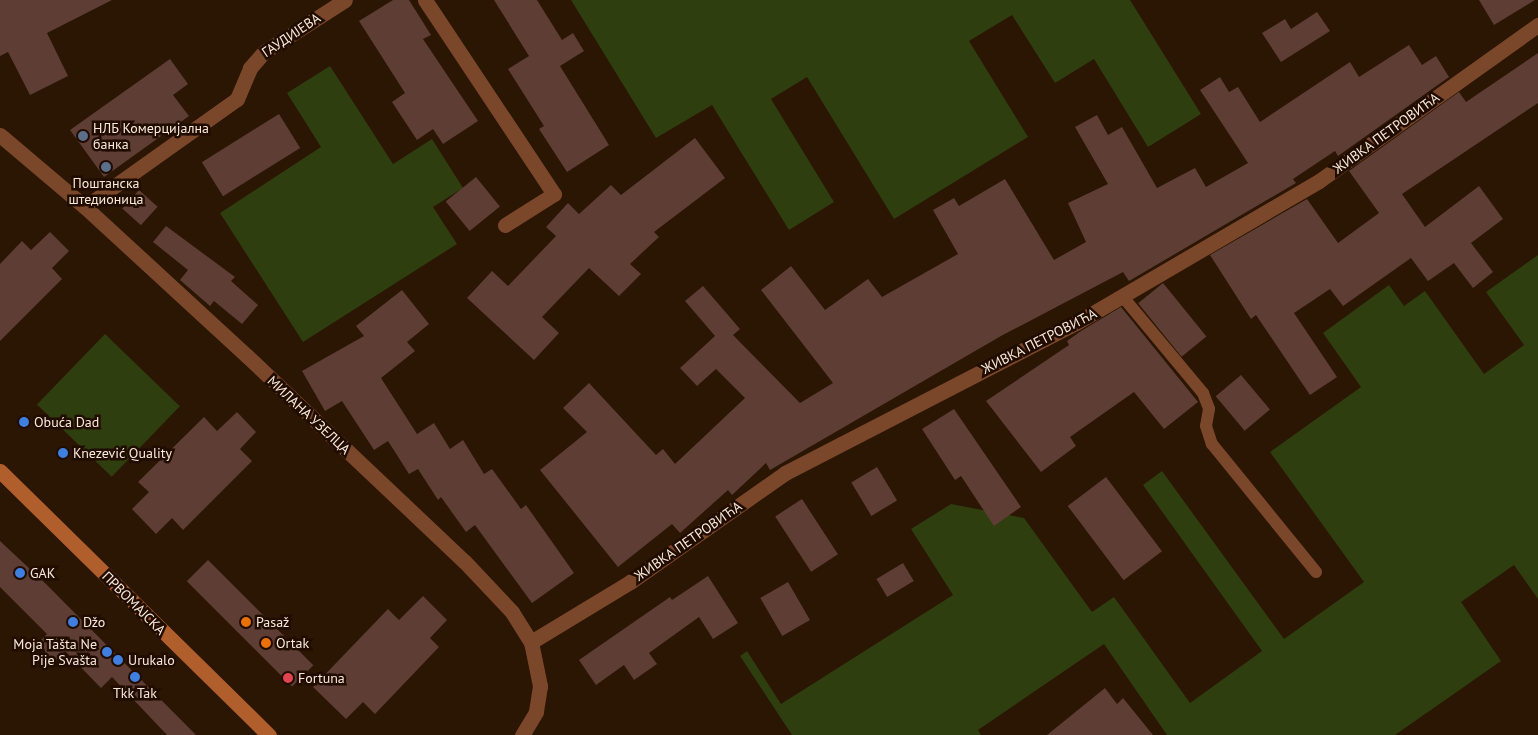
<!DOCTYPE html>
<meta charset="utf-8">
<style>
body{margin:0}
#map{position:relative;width:1538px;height:735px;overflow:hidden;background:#2b1503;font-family:"PT Sans",sans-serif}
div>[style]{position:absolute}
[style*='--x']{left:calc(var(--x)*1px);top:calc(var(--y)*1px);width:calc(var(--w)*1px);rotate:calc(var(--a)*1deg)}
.green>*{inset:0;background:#2f3e0e;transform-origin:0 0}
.building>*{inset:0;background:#5d3d34;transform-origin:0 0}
.lane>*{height:12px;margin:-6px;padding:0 6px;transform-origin:6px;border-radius:6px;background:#7b472a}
.street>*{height:15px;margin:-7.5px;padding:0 7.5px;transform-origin:7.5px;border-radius:7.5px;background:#7b472a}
.secondary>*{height:15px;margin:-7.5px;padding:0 7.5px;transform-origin:7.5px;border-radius:7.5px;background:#b15e2d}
.dots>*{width:14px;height:14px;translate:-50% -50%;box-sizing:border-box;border:2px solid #210c00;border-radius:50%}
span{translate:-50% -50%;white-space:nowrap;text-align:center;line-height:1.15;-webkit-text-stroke:5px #210c00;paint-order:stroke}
.street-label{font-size:14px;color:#f8e8dc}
.poi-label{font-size:14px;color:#f8e8dc}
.left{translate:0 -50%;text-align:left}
.right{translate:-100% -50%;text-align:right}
</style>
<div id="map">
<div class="green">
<div style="clip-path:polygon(571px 0,1130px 0,1201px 114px,1148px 147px,1094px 59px,1055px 83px,1012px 15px,969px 41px,1028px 137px,894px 219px,807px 77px,771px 99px,834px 202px,789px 230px,712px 105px,656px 138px)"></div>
<div style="clip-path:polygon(330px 66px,393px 164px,432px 139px,463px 188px,433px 207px,457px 244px,303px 342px,220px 213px,321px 147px,287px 93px)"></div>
<div style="clip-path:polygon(1538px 255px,1538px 599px,1514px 565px,1461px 602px,1501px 661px,1395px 735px,1167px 735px,1104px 644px,978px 730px,981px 735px,792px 735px,740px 656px,747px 651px,781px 704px,953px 595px,911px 529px,951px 504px,1024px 518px,1092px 612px,1114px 597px,1190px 703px,1262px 651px,1143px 485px,1162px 471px,1284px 639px,1364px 582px,1270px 452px,1361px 387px,1323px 333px,1389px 285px,1404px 306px,1425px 291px,1484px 374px,1524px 345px,1486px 292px)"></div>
<div style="left:105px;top:334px;width:104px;height:98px;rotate:44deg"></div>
</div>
<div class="building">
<div style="clip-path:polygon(0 0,112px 0,47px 33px,68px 76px,30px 95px,8px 52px,0 56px)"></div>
<div style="clip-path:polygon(393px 0,409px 0,431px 35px,423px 39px,478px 121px,443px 144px,433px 129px,417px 140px,392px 102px,405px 93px,359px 21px)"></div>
<div style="clip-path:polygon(494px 0,537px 0,562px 40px,573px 33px,584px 51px,560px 66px,609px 145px,567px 172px,539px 129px,544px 126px,508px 69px,529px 56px)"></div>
<div style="clip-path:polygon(1479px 0,1535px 0,1494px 25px)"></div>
<div style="clip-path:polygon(1317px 12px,1330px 31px,1281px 62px,1262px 33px,1285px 19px,1291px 29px)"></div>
<div style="clip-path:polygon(1409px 45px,1422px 65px,1436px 56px,1449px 77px,1338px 156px,1335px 151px,1293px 179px,1296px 183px,1129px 281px,1123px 272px,1001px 336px,770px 470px,766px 463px,732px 495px,728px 490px,680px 533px,672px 524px,618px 567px,540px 470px,587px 432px,563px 408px,589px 383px,656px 455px,663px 449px,675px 464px,745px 398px,716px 369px,697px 386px,680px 368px,715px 336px,685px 301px,703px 286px,740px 329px,733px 335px,800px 403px,833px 383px,761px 290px,791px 266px,825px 310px,868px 279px,882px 297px,958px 254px,933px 210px,954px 198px,959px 206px,1005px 179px,1054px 260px,1086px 242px,1068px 203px,1108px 184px,1075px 127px,1097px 115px,1108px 135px,1122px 127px,1157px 188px,1195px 168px,1206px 187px,1248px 163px,1200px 90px,1220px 77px,1229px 92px,1238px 87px,1260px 122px,1350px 62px,1359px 77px)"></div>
<div style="clip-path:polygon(1538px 53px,1538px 103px,1402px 194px,1425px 227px,1479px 186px,1503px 219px,1471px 243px,1493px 272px,1473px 288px,1454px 263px,1428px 281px,1411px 258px,1343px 306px,1330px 289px,1294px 313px,1337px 377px,1310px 395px,1256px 315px,1251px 319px,1210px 255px,1307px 199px,1338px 243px,1379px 213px,1349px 171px,1459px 92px,1466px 102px)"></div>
<div style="clip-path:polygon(170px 59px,188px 84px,173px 95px,189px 116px,104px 177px,70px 130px)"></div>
<div style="left:279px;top:114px;width:40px;height:91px;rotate:58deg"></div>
<div style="clip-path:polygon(695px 138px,725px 178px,654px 232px,659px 237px,630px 264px,641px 274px,619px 296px,589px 268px,542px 317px,559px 333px,534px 360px,467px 298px,492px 271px,508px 286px,556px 236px,546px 227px,568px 203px,579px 214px,611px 185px,621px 195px)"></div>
<div style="left:476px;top:177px;width:38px;height:39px;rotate:51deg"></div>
<div style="left:139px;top:190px;width:25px;height:25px;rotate:42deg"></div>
<div style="clip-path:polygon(166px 226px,235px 277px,231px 281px,258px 305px,242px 324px,214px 301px,210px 306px,180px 280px,188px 270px,153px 242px)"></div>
<div style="clip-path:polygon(50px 232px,69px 251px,52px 268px,62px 279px,0 341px,0 264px,22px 241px,31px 250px)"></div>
<div style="left:1163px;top:283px;width:69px;height:32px;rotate:51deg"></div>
<div style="clip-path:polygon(402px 290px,429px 324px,407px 342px,415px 351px,381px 378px,417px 434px,434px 423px,450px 449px,463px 440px,484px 474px,492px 469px,521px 509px,526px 505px,574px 573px,532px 603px,475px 525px,466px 532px,441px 497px,438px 500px,418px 469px,409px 474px,388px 441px,374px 450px,342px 401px,325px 411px,302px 371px,364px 336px,356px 326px)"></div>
<div style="clip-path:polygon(1121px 307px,1198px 402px,1164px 429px,1134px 392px,1070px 437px,1076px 446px,1041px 472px,986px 401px,1069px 345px,1067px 341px,1081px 331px)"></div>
<div style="left:1241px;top:375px;width:45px;height:33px;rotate:50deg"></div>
<div style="clip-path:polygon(954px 409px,1021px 507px,994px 526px,961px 476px,955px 480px,922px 429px)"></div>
<div style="clip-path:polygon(237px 412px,256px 432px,240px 449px,252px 461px,183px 530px,172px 518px,156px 534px,132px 509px,149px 492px,138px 482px,204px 417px,217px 431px)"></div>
<div style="left:877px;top:467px;width:39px;height:30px;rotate:59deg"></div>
<div style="left:1106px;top:477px;width:93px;height:48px;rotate:53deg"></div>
<div style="left:802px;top:499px;width:66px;height:32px;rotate:57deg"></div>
<div style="clip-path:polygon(0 541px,46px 584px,196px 735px,167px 735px,112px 677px,101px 688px,65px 651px,55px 661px,37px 644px,47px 634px,0 587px)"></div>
<div style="left:208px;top:560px;width:149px;height:30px;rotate:45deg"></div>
<div style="left:903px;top:563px;width:21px;height:31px;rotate:59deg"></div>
<div style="clip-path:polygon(708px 576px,738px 623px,713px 639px,699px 617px,649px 653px,657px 664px,634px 680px,624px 665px,596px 685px,579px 660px,670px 597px,672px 600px)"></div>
<div style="left:788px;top:582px;width:44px;height:32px;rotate:60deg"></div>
<div style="clip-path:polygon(423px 596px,447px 620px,430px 638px,439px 647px,375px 714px,363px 702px,346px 719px,313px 687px,388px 609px,399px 620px)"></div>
<div style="clip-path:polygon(1105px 688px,1117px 704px,1123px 698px,1153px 735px,1047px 735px)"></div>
</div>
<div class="lane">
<div style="--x:1123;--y:297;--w:125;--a:50.2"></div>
<div style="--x:1203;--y:393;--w:17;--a:69"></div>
<div style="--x:1209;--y:409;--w:17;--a:100"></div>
<div style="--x:1206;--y:426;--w:19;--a:72"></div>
<div style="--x:1212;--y:444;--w:165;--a:50.9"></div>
</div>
<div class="street">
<div style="--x:425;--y:0;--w:233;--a:56.4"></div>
<div style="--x:554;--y:194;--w:58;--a:147.7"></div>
<div style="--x:0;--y:135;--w:111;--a:40.3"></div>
<div style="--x:85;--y:207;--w:220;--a:42.6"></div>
<div style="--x:247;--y:356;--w:299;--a:43.4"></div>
<div style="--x:464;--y:561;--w:70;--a:46.7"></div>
<div style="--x:512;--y:612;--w:36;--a:58"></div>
<div style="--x:531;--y:642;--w:45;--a:78.4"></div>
<div style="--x:540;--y:686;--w:26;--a:99"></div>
<div style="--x:536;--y:712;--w:27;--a:121"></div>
<div style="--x:85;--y:207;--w:186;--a:-35.4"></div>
<div style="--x:237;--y:99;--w:34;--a:-67"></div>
<div style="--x:250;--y:68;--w:21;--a:-49"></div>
<div style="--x:264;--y:52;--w:96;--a:-32.7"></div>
<div style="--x:531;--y:642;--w:116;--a:-31.2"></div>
<div style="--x:630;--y:582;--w:189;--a:-35.1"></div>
<div style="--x:785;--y:473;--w:327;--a:-27.3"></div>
<div style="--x:1076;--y:323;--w:281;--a:-30.3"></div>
<div style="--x:1319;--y:181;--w:269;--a:-35.5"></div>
</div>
<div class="secondary">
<div style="--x:0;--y:471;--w:377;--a:44.5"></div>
</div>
<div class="dots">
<div style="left:83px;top:136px;background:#5c6f8a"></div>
<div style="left:106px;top:167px;background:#5c6f8a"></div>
<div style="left:24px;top:422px;background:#3f7fe0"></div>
<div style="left:63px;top:453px;background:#3f7fe0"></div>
<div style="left:20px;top:573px;background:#3f7fe0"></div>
<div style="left:73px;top:622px;background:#3f7fe0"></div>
<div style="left:246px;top:622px;background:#e8710a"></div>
<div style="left:266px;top:643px;background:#e8710a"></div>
<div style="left:107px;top:652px;background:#3f7fe0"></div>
<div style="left:118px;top:660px;background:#3f7fe0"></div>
<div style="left:135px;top:677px;background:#3f7fe0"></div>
<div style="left:288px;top:678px;background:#e0444e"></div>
</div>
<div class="street-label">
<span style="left:291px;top:35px;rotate:-34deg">ГАУДИЈЕВА</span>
<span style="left:1386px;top:133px;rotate:-36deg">ЖИВКА ПЕТРОВИЋА</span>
<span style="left:1039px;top:341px;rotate:-27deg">ЖИВКА ПЕТРОВИЋА</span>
<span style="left:309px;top:415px;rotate:43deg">МИЛАНА УЗЕЛЦА</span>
<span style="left:688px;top:541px;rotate:-35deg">ЖИВКА ПЕТРОВИЋА</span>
<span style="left:134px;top:603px;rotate:45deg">ПРВОМАЈСКА</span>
</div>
<div class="poi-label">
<span class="left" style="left:93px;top:136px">НЛБ Комерцијална<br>банка</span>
<span style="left:106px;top:191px">Поштанска<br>штедионица</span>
<span class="left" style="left:34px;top:422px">Obuća Dad</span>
<span class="left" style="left:73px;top:453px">Knezević Quality</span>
<span class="left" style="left:30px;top:573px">GAK</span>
<span class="left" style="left:83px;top:622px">Džo</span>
<span class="left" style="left:256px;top:622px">Pasaž</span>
<span class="left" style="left:276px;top:643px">Ortak</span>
<span class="right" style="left:97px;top:652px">Moja Tašta Ne<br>Pije Svašta</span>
<span class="left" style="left:128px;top:660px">Urukalo</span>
<span class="left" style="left:298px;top:678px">Fortuna</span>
<span style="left:135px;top:693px">Tkk Tak</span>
</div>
</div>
